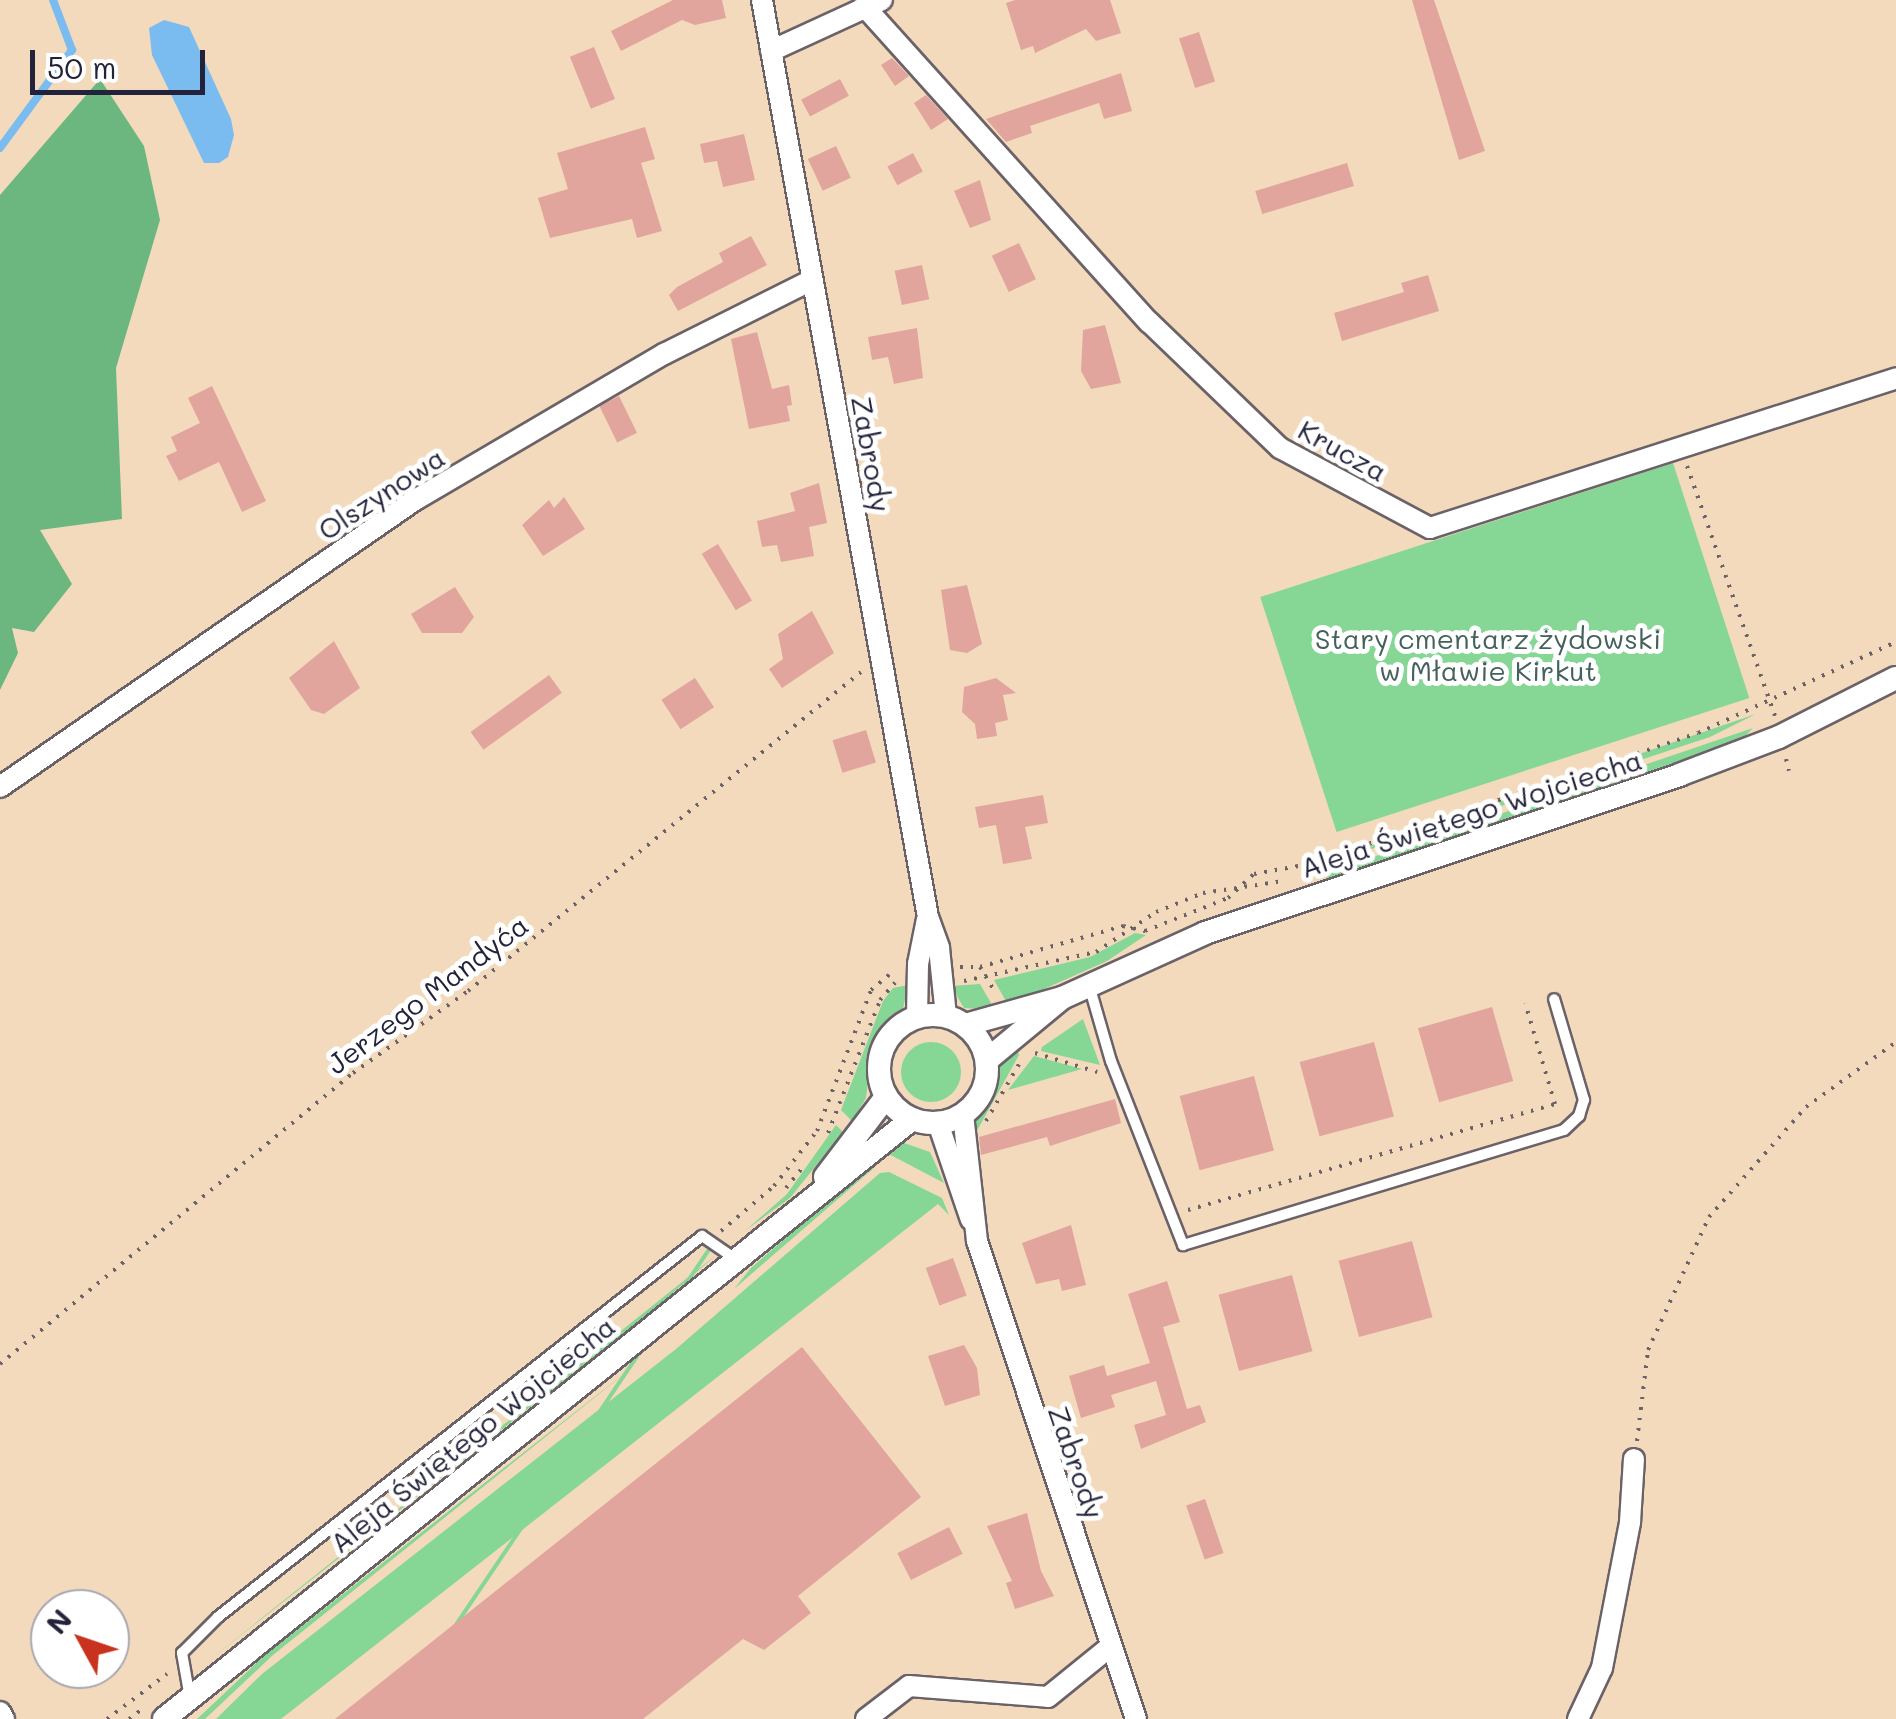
<!DOCTYPE html>
<meta charset="utf-8">
<style>
body{margin:0}
#map{position:relative;width:1896px;height:1719px;overflow:hidden;background:#f3dabd;font-family:Mali,sans-serif}
div>[style]{position:absolute}
[style*='--x']{left:calc(var(--x)*1px);top:calc(var(--y)*1px);width:calc(var(--w)*1px);rotate:calc(var(--a)*1deg)}
.green>*{inset:0;background:#86d696;transform-origin:0 0}
.round{border-radius:50%}
.forest>*{inset:0;background:#6cb77f}
.water>*{inset:0;background:#7abcef}
.stream>*{height:8px;margin:-4px;padding:0 4px;transform-origin:4px;border-radius:4px;background:#7abcef}
.building>*{inset:0;background:#e1a59d;transform-origin:0 0}
.path>*{height:4px;margin-top:-2px;transform-origin:0;background:repeating-linear-gradient(90deg,#6b6268 0 2.5px,transparent 0 10.5px)}
.roads{filter:drop-shadow(2px 0 #6b6268) drop-shadow(-2px 0 #6b6268) drop-shadow(0 2px #6b6268) drop-shadow(0 -2px #6b6268)}
.service>*{height:10px;margin:-5px;padding:0 5px;transform-origin:5px;border-radius:5px;background:#fff}
.minor>*{height:20px;margin:-10px;padding:0 10px;transform-origin:10px;border-radius:10px;background:#fff}
.tertiary>*{height:22px;margin:-11px;padding:0 11px;transform-origin:11px;border-radius:11px;background:#fff}
.tertiary>.ring{margin:-11px;padding:0;box-sizing:content-box;background:none;border:22px solid #fff;border-radius:50%}
span{translate:-50% -50%;white-space:nowrap;text-align:center;line-height:1.15;-webkit-text-stroke:10px #fff;paint-order:stroke}
.street-label{font-size:28px;color:#22223b}
.park-label{font-size:28px;color:#45615b}
.north{position:absolute;left:30px;top:1589px;width:100px;height:100px;box-sizing:border-box;background:#fff;border:2px solid #a7a7b1;border-radius:50%;rotate:310deg;font-size:28px;font-weight:700;line-height:40px;text-align:center;color:#22223b}
.north::after{content:'';display:block;margin:auto;width:35px;height:45px;background:#c8321e;clip-path:polygon(50% 0,100% 100%,50% 72%,0 100%)}
.scale{position:absolute;left:30px;top:50px;width:175px;height:45px;box-sizing:border-box;border:5px solid #22223b;border-top:0;padding-left:12px;font-size:30px;line-height:35px;white-space:nowrap;color:#22223b;-webkit-text-stroke:8px #fff;paint-order:stroke}
</style>
<div id="map">
<div class="green">
<div style="left:1673px;top:463px;width:247px;height:434px;rotate:72deg"></div>
<div style="clip-path:polygon(1756px 714px,1710px 737px,1320px 866px,1320px 863px)"></div>
<div style="clip-path:polygon(1753px 728px,1743px 738px,1659px 768px,1328px 878px,1323px 874px)"></div>
<div style="clip-path:polygon(1135px 933px,1146px 935px,1107px 961px,1008px 1005px,994px 980px,1090px 957px)"></div>
<div style="clip-path:polygon(980px 984px,995px 1010px,964px 1008px,951px 986px)"></div>
<div style="clip-path:polygon(908px 985px,903px 1009px,872px 1048px,866px 1098px,852px 1121px,841px 1110px,883px 1001px,893px 988px)"></div>
<div style="clip-path:polygon(1083px 1019px,1100px 1065px,1041px 1051px,1042px 1047px)"></div>
<div class="round" style="left:901px;top:1042px;width:60px;height:60px"></div>
<div style="clip-path:polygon(1017px 1048px,1019px 1055px,973px 1138px,973px 1121px,998px 1068px)"></div>
<div style="clip-path:polygon(1034px 1056px,1049px 1060px,1082px 1069px,1008px 1090px)"></div>
<div style="clip-path:polygon(836px 1125px,843px 1132px,790px 1198px,746px 1230px,787px 1194px)"></div>
<div style="clip-path:polygon(904px 1143px,930px 1152px,944px 1183px,885px 1152px)"></div>
<div style="clip-path:polygon(874px 1161px,875px 1167px,734px 1289px,751px 1268px)"></div>
<div style="clip-path:polygon(889px 1172px,942px 1198px,949px 1215px,938px 1204px,281px 1719px,216px 1719px,262px 1674px,676px 1349px,880px 1173px)"></div>
<div style="left:709px;top:1246px;width:4px;height:662px;rotate:34deg"></div>
<div style="clip-path:polygon(716px 1255px,650px 1313px,198px 1669px,512px 1418px)"></div>
<div style="clip-path:polygon(634px 1366px,273px 1655px,205px 1719px,197px 1719px,265px 1655px)"></div>
</div>
<div class="forest">
<div style="clip-path:polygon(100px 79px,144px 146px,160px 220px,116px 368px,122px 519px,40px 530px,72px 584px,34px 632px,12px 628px,18px 653px,0 690px,0 195px)"></div>
</div>
<div class="water">
<div style="clip-path:polygon(164px 20px,189px 27px,231px 119px,234px 135px,228px 157px,219px 163px,204px 163px,152px 55px,149px 28px)"></div>
</div>
<div class="stream">
<div style="--x:0;--y:148;--w:122;--a:-53.7"></div>
<div style="--x:72;--y:50;--w:53;--a:-110.8"></div>
</div>
<div class="building">
<div style="clip-path:polygon(673px 0,722px 0,726px 18px,695px 25px,682px 20px,621px 51px,611px 31px)"></div>
<div style="clip-path:polygon(1015px 0,1110px 0,1121px 33px,1096px 41px,1086px 29px,1035px 53px,1033px 46px,1021px 50px,1006px 3px)"></div>
<div style="clip-path:polygon(1412px 0,1434px 0,1485px 151px,1459px 160px)"></div>
<div style="left:1199px;top:32px;width:52px;height:21px;rotate:72deg"></div>
<div style="left:594px;top:47px;width:56px;height:26px;rotate:68deg"></div>
<div style="clip-path:polygon(892px 58px,909px 76px,895px 86px,881px 65px)"></div>
<div style="clip-path:polygon(1121px 73px,1132px 111px,1104px 119px,1099px 103px,1030px 126px,1032px 133px,1006px 142px,986px 119px)"></div>
<div style="left:840px;top:79px;width:19px;height:44px;rotate:62deg"></div>
<div style="clip-path:polygon(926px 95px,948px 119px,931px 130px,914px 103px)"></div>
<div style="clip-path:polygon(645px 127px,655px 159px,641px 163px,662px 231px,637px 238px,632px 219px,550px 238px,538px 198px,568px 189px,557px 153px)"></div>
<div style="clip-path:polygon(744px 134px,755px 180px,723px 187px,717px 161px,704px 163px,700px 144px)"></div>
<div style="left:836px;top:146px;width:35px;height:31px;rotate:65deg"></div>
<div style="left:913px;top:153px;width:21px;height:29px;rotate:62deg"></div>
<div style="left:1347px;top:163px;width:24px;height:96px;rotate:73deg"></div>
<div style="clip-path:polygon(980px 180px,991px 220px,970px 228px,954px 191px)"></div>
<div style="clip-path:polygon(751px 236px,767px 265px,678px 311px,669px 295px,677px 287px,723px 262px,719px 253px)"></div>
<div style="left:1019px;top:243px;width:40px;height:30px;rotate:65deg"></div>
<div style="left:922px;top:265px;width:35px;height:28px;rotate:78deg"></div>
<div style="clip-path:polygon(1428px 275px,1439px 311px,1342px 341px,1334px 313px,1404px 292px,1401px 283px)"></div>
<div style="clip-path:polygon(1105px 325px,1121px 383px,1091px 389px,1081px 371px,1083px 330px)"></div>
<div style="clip-path:polygon(917px 328px,923px 378px,894px 384px,888px 357px,872px 360px,868px 337px)"></div>
<div style="clip-path:polygon(757px 332px,772px 389px,789px 385px,792px 405px,787px 406px,790px 421px,749px 429px,731px 339px)"></div>
<div style="clip-path:polygon(212px 386px,266px 501px,242px 512px,219px 462px,179px 481px,166px 456px,177px 451px,171px 437px,200px 423px,188px 398px)"></div>
<div style="left:619px;top:396px;width:41px;height:22px;rotate:64deg"></div>
<div style="clip-path:polygon(819px 483px,827px 523px,809px 527px,814px 556px,781px 562px,777px 545px,762px 547px,757px 521px,795px 511px,790px 493px)"></div>
<div style="clip-path:polygon(564px 497px,585px 529px,543px 556px,522px 525px,549px 500px,554px 508px)"></div>
<div style="left:718px;top:544px;width:66px;height:19px;rotate:59deg"></div>
<div style="clip-path:polygon(967px 585px,982px 644px,967px 653px,950px 650px,941px 590px)"></div>
<div style="clip-path:polygon(455px 587px,474px 617px,462px 633px,422px 633px,411px 614px)"></div>
<div style="clip-path:polygon(812px 611px,834px 653px,782px 688px,769px 669px,783px 659px,778px 634px)"></div>
<div style="clip-path:polygon(334px 641px,360px 688px,324px 714px,311px 710px,289px 678px)"></div>
<div style="left:549px;top:675px;width:22px;height:97px;rotate:54deg"></div>
<div style="left:695px;top:678px;width:35px;height:40px;rotate:57deg"></div>
<div style="clip-path:polygon(996px 678px,1016px 693px,1003px 695px,1008px 720px,995px 723px,997px 736px,977px 739px,975px 724px,962px 712px,964px 687px)"></div>
<div style="left:866px;top:730px;width:34px;height:35px;rotate:73deg"></div>
<div style="clip-path:polygon(1043px 795px,1048px 823px,1025px 827px,1032px 859px,1003px 864px,996px 825px,979px 828px,975px 807px)"></div>
<div style="left:1492px;top:1007px;width:77px;height:77px;rotate:74deg"></div>
<div style="left:1374px;top:1042px;width:77px;height:77px;rotate:75deg"></div>
<div style="left:1254px;top:1076px;width:77px;height:77px;rotate:75deg"></div>
<div style="clip-path:polygon(1115px 1099px,1121px 1123px,1050px 1146px,1047px 1137px,981px 1155px,979px 1137px)"></div>
<div style="clip-path:polygon(1071px 1225px,1086px 1285px,1062px 1291px,1059px 1279px,1036px 1284px,1022px 1243px)"></div>
<div style="left:1412px;top:1241px;width:79px;height:76px;rotate:75deg"></div>
<div style="left:953px;top:1258px;width:40px;height:29px;rotate:70deg"></div>
<div style="left:1292px;top:1275px;width:79px;height:76px;rotate:75deg"></div>
<div style="clip-path:polygon(1167px 1281px,1180px 1322px,1163px 1327px,1187px 1409px,1200px 1405px,1206px 1422px,1141px 1449px,1134px 1425px,1166px 1415px,1156px 1381px,1111px 1395px,1115px 1407px,1081px 1418px,1069px 1376px,1104px 1365px,1107px 1376px,1150px 1363px,1128px 1294px)"></div>
<div style="clip-path:polygon(964px 1345px,977px 1368px,980px 1395px,945px 1406px,928px 1356px)"></div>
<div style="clip-path:polygon(802px 1347px,921px 1497px,798px 1596px,811px 1613px,764px 1650px,743px 1639px,643px 1719px,335px 1719px)"></div>
<div style="left:1205px;top:1499px;width:57px;height:20px;rotate:71deg"></div>
<div style="clip-path:polygon(1027px 1513px,1041px 1571px,1054px 1596px,1015px 1609px,1006px 1583px,1012px 1581px,987px 1526px)"></div>
<div style="left:949px;top:1527px;width:30px;height:58px;rotate:63deg"></div>
</div>
<div class="path">
<div style="--x:1687;--y:466;--w:265;--a:70.6"></div>
<div style="--x:1786;--y:759;--w:12;--a:76"></div>
<div style="--x:960;--y:967;--w:20;--a:0"></div>
<div style="--x:980;--y:967;--w:31;--a:59"></div>
<div style="--x:980;--y:967;--w:149;--a:-16"></div>
<div style="--x:1123;--y:926;--w:23;--a:13"></div>
<div style="--x:1145;--y:931;--w:89;--a:-21.7"></div>
<div style="--x:1228;--y:898;--w:35;--a:-43"></div>
<div style="--x:1254;--y:874;--w:56;--a:-10.3"></div>
<div style="--x:1309;--y:864;--w:410;--a:-18.6"></div>
<div style="--x:1698;--y:733;--w:218;--a:-24.7"></div>
<div style="--x:964;--y:981;--w:135;--a:-12.4"></div>
<div style="--x:1096;--y:952;--w:72;--a:-33.7"></div>
<div style="--x:1156;--y:912;--w:51;--a:-22"></div>
<div style="--x:1203;--y:893;--w:81;--a:-8.5"></div>
<div style="--x:1035;--y:1053;--w:65;--a:17"></div>
<div style="--x:986;--y:1121;--w:66;--a:-59.9"></div>
<div style="--x:828;--y:1133;--w:143;--a:-68.6"></div>
<div style="--x:880;--y:1000;--w:23;--a:-49"></div>
<div style="--x:786;--y:1188;--w:26;--a:-51"></div>
<div style="--x:1188;--y:1210;--w:382;--a:-16.1"></div>
<div style="--x:1555;--y:1104;--w:105;--a:-106.5"></div>
<div style="--x:721;--y:1231;--w:70;--a:-40.3"></div>
<div style="--x:774;--y:1186;--w:70;--a:-52"></div>
<div style="--x:817;--y:1131;--w:151;--a:-69"></div>
<div style="--x:871;--y:990;--w:30;--a:-40"></div>
<div style="--x:0;--y:1364;--w:457;--a:-39.5"></div>
<div style="--x:353;--y:1073;--w:141;--a:-35.5"></div>
<div style="--x:468;--y:991;--w:506;--a:-39.07"></div>
<div style="--x:1637;--y:1441;--w:92;--a:-83.1"></div>
<div style="--x:1648;--y:1350;--w:146;--a:-65.4"></div>
<div style="--x:1709;--y:1217;--w:147;--a:-48.6"></div>
<div style="--x:1806;--y:1107;--w:111;--a:-35.8"></div>
<div style="--x:107;--y:1719;--w:75;--a:-36.9"></div>
<div style="--x:129;--y:1719;--w:15;--a:-37"></div>
</div>
<div class="roads">
<div class="service">
<div style="--x:1089;--y:985;--w:79;--a:73.9"></div>
<div style="--x:1111;--y:1061;--w:198;--a:68.6"></div>
<div style="--x:1183;--y:1245;--w:398;--a:-16.8"></div>
<div style="--x:1564;--y:1130;--w:21;--a:-43"></div>
<div style="--x:1579;--y:1116;--w:17;--a:-73"></div>
<div style="--x:1584;--y:1100;--w:105;--a:-106.5"></div>
<div style="--x:190;--y:1698;--w:46;--a:-100.1"></div>
<div style="--x:182;--y:1653;--w:51;--a:-45"></div>
<div style="--x:218;--y:1617;--w:616;--a:-38.21"></div>
<div style="--x:702;--y:1236;--w:42;--a:34.4"></div>
</div>
<div class="minor">
<div style="--x:762;--y:0;--w:932;--a:79.74"></div>
<div style="--x:928;--y:917;--w:33;--a:70"></div>
<div style="--x:939;--y:948;--w:68;--a:84.1"></div>
<div style="--x:864;--y:6;--w:426;--a:48"></div>
<div style="--x:1149;--y:322;--w:182;--a:43.9"></div>
<div style="--x:1280;--y:448;--w:170;--a:28.1"></div>
<div style="--x:1430;--y:528;--w:490;--a:-17.8"></div>
<div style="--x:771;--y:51;--w:122;--a:-24.7"></div>
<div style="--x:0;--y:787;--w:505;--a:-34.67"></div>
<div style="--x:415;--y:500;--w:289;--a:-30.4"></div>
<div style="--x:664;--y:354;--w:165;--a:-26.6"></div>
<div style="--x:917;--y:1017;--w:53;--a:-88.9"></div>
<div style="--x:918;--y:964;--w:46;--a:-78.7"></div>
<div style="--x:963;--y:1114;--w:128;--a:83.7"></div>
<div style="--x:977;--y:1241;--w:504;--a:71.6"></div>
<div style="--x:938;--y:1123;--w:102;--a:71.2"></div>
<div style="--x:0;--y:1712;--w:8;--a:60"></div>
<div style="--x:866;--y:1719;--w:54;--a:-37.5"></div>
<div style="--x:909;--y:1686;--w:139;--a:4.5"></div>
<div style="--x:1048;--y:1697;--w:81;--a:-39"></div>
<div style="--x:1578;--y:1719;--w:56;--a:-64.8"></div>
<div style="--x:1602;--y:1668;--w:149;--a:-79.1"></div>
<div style="--x:1630;--y:1522;--w:63;--a:-86.4"></div>
</div>
<div class="tertiary">
<div class="ring" style="left:879px;top:1015px;width:86px;height:86px"></div>
<div style="--x:965;--y:1025;--w:101;--a:-15.6"></div>
<div style="--x:1062;--y:998;--w:157;--a:-24.4"></div>
<div style="--x:1205;--y:933;--w:500;--a:-18.4"></div>
<div style="--x:1679;--y:775;--w:107;--a:-20.8"></div>
<div style="--x:1779;--y:737;--w:131;--a:-26.8"></div>
<div style="--x:987;--y:1060;--w:97;--a:-39.6"></div>
<div style="--x:825;--y:1177;--w:101;--a:-52.7"></div>
<div style="--x:164;--y:1719;--w:959;--a:-38.73"></div>
</div>
</div>
<div class="street-label">
<span style="left:1343px;top:450px;rotate:29deg">Krucza</span>
<span style="left:872px;top:454px;rotate:80deg">Zabrody</span>
<span style="left:381px;top:493px;rotate:-33deg">Olszynowa</span>
<span style="left:1471px;top:813px;rotate:-18deg">Aleja Świętego Wojciecha</span>
<span style="left:427px;top:994px;rotate:-37deg">Jerzego Mandyća</span>
<span style="left:472px;top:1434px;rotate:-39deg">Aleja Świętego Wojciecha</span>
<span style="left:1077px;top:1462px;rotate:71deg">Zabrody</span>
</div>
<div class="park-label">
<span style="left:1488px;top:654px">Stary cmentarz żydowski<br>w Mławie Kirkut</span>
</div>
<div class="north">N</div>
<div class="scale">50 m</div>
</div>
